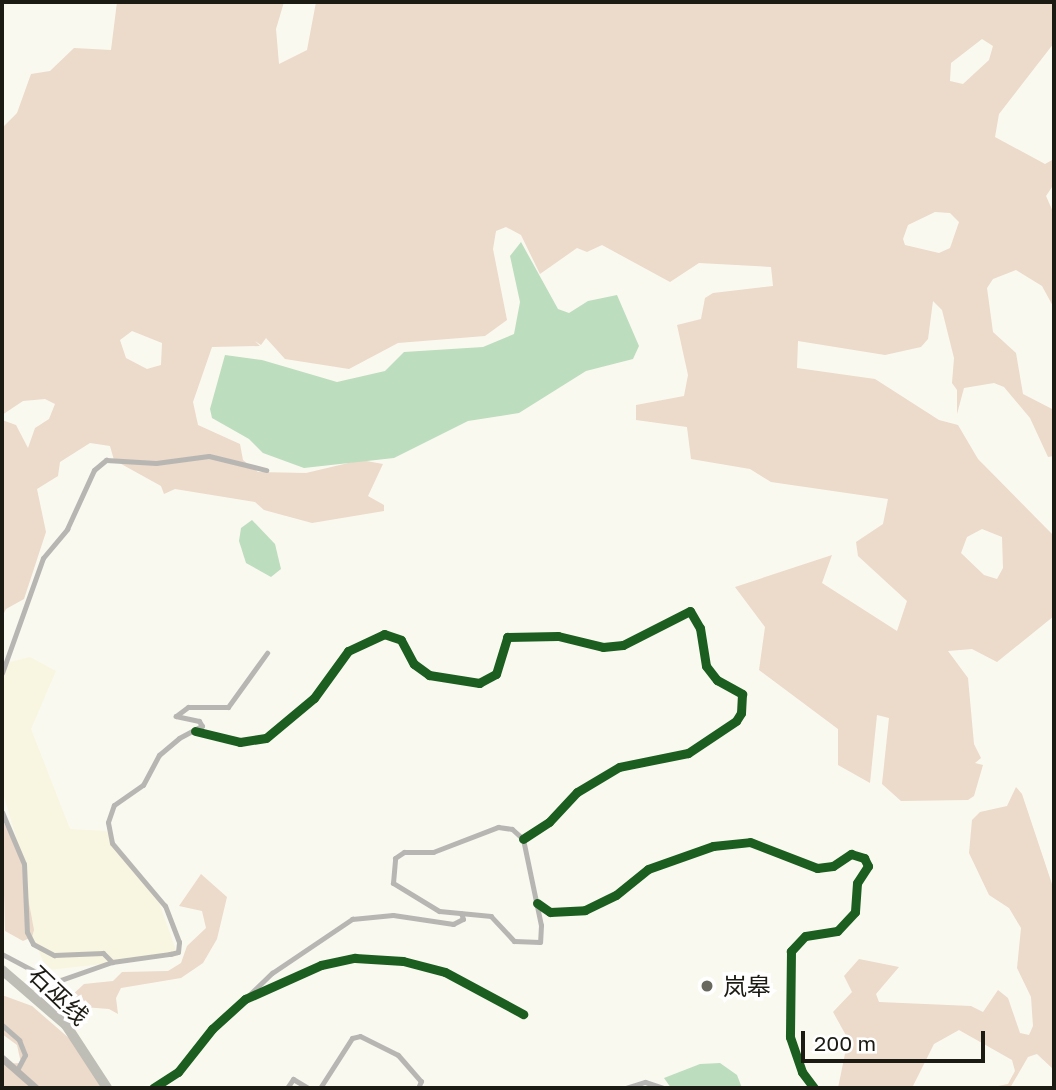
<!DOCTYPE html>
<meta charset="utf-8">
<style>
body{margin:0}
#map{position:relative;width:1056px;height:1090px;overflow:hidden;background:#faf9ef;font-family:"Golos Text","Noto Sans SC",sans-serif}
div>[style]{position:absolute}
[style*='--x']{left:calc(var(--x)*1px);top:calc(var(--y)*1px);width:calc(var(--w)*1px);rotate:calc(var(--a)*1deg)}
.built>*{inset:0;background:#f8f5e0}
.green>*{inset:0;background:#ecdacb}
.water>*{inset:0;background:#bdddbf}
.street>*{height:5px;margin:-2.5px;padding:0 2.5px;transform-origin:2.5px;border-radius:2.5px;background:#b8b6b3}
.secondary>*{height:7px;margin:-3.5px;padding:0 3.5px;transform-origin:3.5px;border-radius:3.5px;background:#b7b4af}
.highway>*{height:10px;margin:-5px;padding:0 5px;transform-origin:5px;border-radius:5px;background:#bebdb6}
.cycleway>*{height:9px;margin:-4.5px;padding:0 4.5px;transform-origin:4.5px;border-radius:4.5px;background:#1b5e20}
.dots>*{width:19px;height:19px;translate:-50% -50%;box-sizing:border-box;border:4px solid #fff;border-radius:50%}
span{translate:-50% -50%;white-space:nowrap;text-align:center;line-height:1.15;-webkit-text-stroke:7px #fff;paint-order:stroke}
.poi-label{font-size:24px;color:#1c1b13}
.left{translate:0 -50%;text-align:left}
.street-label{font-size:24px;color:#1c1b13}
.frame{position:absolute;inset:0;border:4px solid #1c1b13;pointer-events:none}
.scale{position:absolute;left:801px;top:1031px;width:184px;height:32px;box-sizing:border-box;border:4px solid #1c1b13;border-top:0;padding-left:9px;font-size:21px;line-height:24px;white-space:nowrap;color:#1c1b13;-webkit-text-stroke:5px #fff;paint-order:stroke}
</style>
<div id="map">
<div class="built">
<div style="clip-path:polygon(30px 657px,56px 671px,31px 729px,70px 829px,106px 831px,155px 891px,178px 956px,47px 970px,28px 927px,23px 860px,2px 790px,2px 664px)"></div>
</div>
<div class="green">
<div style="clip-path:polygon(evenodd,117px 2px,284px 2px,276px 29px,279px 64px,307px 50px,316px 2px,1054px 2px,1054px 43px,999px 114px,995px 137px,1045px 164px,1054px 159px,1054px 184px,1046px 196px,1054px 214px,1054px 308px,1042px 286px,1016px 270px,993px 279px,987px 288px,993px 332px,1016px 353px,1023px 394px,1054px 410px,1054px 456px,1048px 457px,1030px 418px,1004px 387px,994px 383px,964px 388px,957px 414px,957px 390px,952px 383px,954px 358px,942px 310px,933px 301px,928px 339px,921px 347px,885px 355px,798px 341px,797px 368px,875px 379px,939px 420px,958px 425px,978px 459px,1054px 536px,1054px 616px,997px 662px,972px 649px,948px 651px,968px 678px,974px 744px,981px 758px,975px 763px,983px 765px,974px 796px,968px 800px,901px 801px,882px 784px,889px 718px,877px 715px,870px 783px,838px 765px,838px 729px,759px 670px,765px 627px,735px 587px,832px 555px,822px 583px,897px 631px,907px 601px,858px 556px,856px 542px,883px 524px,888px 499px,771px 482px,750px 469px,691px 459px,687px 427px,636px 420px,636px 405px,684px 396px,688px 375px,677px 325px,701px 319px,705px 298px,713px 293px,773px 286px,771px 267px,699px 263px,670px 282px,602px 245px,587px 252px,577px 248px,540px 274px,521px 235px,506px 227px,496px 231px,493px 249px,507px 320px,485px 336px,398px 343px,349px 369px,285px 359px,266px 338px,261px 345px,255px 341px,260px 346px,212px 347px,193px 402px,198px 425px,240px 444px,243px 460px,258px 472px,306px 473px,361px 460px,383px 464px,368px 496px,384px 505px,384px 511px,312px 523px,264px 510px,255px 502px,175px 489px,164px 494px,161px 486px,114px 460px,110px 446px,90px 443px,60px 462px,58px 476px,37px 489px,46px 532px,24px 599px,6px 609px,2px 617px,2px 420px,16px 425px,28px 448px,35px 428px,49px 419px,55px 404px,45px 399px,23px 401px,2px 415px,2px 128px,17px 113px,31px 74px,50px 71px,74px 48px,111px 50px,117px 2px,982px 39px,993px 46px,989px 60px,963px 84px,950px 81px,951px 63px,982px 39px,117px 2px,935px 212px,950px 213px,959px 222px,950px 248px,939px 253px,905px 245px,903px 239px,908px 225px,935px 212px,117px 2px,132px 331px,162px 343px,161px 365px,147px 369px,126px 358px,120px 340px,132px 331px,117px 2px,982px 529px,1002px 537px,1003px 568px,997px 579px,984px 575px,961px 553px,967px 537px,982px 529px)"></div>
<div style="clip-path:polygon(1016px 787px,1022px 794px,1054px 890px,1054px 1070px,1037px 1054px,1028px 1057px,1010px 1088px,988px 1088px,1008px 1084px,1015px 1071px,1012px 1060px,959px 1030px,934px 1044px,912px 1088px,838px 1088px,848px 1039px,833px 1012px,852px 992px,844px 976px,859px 959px,899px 967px,876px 994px,879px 1002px,971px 1006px,983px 1012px,998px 990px,1008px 998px,1020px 1033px,1029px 1035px,1033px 1026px,1031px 997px,1017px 968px,1021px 928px,1009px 908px,989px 895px,969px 853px,972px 820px,980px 812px,1007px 806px)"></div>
<div style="clip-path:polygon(2px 819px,20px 854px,34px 930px,32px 937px,23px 941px,5px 931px)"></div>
<div style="clip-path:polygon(201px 874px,227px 897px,217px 939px,203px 963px,181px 978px,121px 988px,116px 998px,118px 1014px,109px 1009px,71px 1006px,70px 997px,84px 984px,113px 981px,122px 972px,168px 971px,181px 963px,187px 946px,206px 928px,202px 911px,179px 906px)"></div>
<div style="clip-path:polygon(2px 995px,32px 1006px,70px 1039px,102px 1088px,2px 1088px,2px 1064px,21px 1063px,17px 1045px,2px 1034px)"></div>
</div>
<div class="water">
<div style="clip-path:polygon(521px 242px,558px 309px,569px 313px,588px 301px,617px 295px,639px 346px,633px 359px,586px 371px,519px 413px,468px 421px,394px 458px,304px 468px,263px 453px,249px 439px,212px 418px,210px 409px,225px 355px,262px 360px,337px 382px,385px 371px,404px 352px,483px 347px,514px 334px,520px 302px,510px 256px)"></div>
<div style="clip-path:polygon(252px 520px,275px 544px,281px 569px,271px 577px,246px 563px,239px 541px,241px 528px)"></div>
<div style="clip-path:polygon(720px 1063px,737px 1075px,742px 1088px,671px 1088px,664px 1078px,700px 1064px)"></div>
</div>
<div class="street">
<div style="--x:2;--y:673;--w:122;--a:-70.4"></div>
<div style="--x:43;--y:558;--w:38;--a:-50"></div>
<div style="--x:67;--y:529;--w:65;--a:-65.4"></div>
<div style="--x:94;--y:470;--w:16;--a:-40"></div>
<div style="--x:106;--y:460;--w:50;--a:3.4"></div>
<div style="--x:156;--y:463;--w:53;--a:-7.5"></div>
<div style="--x:209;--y:456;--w:59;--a:13.8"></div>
<div style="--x:195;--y:731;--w:46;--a:13.7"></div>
<div style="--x:240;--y:742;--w:26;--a:-9"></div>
<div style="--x:266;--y:738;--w:62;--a:-39.8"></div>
<div style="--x:314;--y:698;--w:58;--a:-54.1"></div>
<div style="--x:348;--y:651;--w:40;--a:-25"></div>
<div style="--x:384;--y:634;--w:18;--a:19"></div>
<div style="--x:401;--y:640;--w:27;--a:62"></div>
<div style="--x:414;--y:664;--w:19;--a:36"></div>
<div style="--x:429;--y:675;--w:51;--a:9.1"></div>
<div style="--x:479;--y:683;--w:19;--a:-28"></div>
<div style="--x:496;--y:674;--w:39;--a:-73"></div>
<div style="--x:507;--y:637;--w:51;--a:-1.1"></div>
<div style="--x:558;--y:636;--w:46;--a:13.7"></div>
<div style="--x:603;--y:647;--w:20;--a:-6"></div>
<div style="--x:623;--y:645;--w:75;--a:-26.9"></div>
<div style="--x:690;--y:611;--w:20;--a:60"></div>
<div style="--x:700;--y:628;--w:38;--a:81"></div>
<div style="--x:706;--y:666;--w:18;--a:52"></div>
<div style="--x:717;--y:680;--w:29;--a:29"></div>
<div style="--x:742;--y:694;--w:19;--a:93"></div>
<div style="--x:741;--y:713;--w:9;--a:122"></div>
<div style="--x:736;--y:721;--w:58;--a:146.3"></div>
<div style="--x:688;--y:753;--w:70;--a:168.5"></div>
<div style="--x:619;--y:767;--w:49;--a:149.2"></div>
<div style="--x:577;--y:792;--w:41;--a:133"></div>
<div style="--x:549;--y:822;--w:31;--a:147"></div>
<div style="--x:2;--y:812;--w:56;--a:67.1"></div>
<div style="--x:24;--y:864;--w:68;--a:87.5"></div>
<div style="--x:27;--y:932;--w:13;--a:63"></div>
<div style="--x:33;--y:944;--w:24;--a:28"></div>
<div style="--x:54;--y:955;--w:49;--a:-2.3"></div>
<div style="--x:103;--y:953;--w:13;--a:45"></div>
<div style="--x:112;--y:962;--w:54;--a:160.6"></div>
<div style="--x:61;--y:980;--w:12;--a:-175"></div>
<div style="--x:49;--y:979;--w:53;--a:-152"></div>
<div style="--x:498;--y:827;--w:14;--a:8"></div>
<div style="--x:512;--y:829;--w:15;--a:42"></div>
<div style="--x:523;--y:839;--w:88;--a:78.2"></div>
<div style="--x:541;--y:925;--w:17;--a:93"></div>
<div style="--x:540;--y:942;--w:26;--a:-178"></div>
<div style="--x:514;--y:941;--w:34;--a:-133"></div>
<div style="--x:491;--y:916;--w:52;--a:-174.5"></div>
<div style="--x:439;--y:911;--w:54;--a:-148.7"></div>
<div style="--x:393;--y:883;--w:25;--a:-85"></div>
<div style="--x:395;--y:858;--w:11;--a:-34"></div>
<div style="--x:404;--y:852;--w:29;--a:0"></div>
<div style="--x:433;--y:852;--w:70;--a:-21"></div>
<div style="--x:537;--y:903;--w:16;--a:35"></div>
<div style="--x:550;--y:912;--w:35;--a:-3"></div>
<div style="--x:585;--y:910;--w:34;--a:-26"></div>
<div style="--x:616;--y:895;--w:41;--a:-39.1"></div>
<div style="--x:648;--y:869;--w:69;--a:-19.5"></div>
<div style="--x:713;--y:846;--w:37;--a:-6"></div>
<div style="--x:750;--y:842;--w:72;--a:21.2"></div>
<div style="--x:817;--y:868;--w:16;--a:-7"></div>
<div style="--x:833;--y:866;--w:22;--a:-34"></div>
<div style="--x:851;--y:854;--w:14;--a:17"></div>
<div style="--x:864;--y:858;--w:9;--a:63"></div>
<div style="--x:868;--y:866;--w:20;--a:123"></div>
<div style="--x:857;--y:883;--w:29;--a:94"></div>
<div style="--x:855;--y:912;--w:26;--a:133"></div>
<div style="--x:837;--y:931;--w:32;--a:171"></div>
<div style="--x:805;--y:936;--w:21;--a:133"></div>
<div style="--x:791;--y:951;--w:86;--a:90.7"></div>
<div style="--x:790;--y:1037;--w:37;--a:71"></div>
<div style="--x:802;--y:1072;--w:20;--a:53"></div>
<div style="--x:112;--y:962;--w:59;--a:-7.9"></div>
<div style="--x:170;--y:954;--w:8;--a:-14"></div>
<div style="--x:178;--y:952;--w:10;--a:-84"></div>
<div style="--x:179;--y:942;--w:39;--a:-111"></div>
<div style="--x:165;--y:906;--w:82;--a:-130.1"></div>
<div style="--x:112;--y:843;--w:21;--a:-101"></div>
<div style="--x:108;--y:822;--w:18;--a:-71"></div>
<div style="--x:114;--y:805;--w:35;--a:-35"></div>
<div style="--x:143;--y:785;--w:34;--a:-62"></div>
<div style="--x:159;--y:755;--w:26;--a:-40"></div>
<div style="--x:179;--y:738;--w:26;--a:-28"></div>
<div style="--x:202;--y:726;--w:6;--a:-121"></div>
<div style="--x:199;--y:721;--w:24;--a:-168"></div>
<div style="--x:176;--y:716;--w:15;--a:-37"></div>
<div style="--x:188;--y:707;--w:40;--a:0"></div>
<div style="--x:228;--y:707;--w:67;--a:-54.2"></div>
<div style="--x:249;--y:995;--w:32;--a:-44"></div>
<div style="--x:272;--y:973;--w:97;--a:-34"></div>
<div style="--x:352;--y:919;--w:41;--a:-5.6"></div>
<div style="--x:393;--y:915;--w:61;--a:8.5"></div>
<div style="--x:453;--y:924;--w:11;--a:-27"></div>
<div style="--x:463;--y:919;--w:6;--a:-108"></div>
<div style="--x:2;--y:1025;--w:23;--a:41"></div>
<div style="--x:19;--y:1040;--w:16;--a:68"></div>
<div style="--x:25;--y:1055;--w:15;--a:118"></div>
<div style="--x:153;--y:1088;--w:30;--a:-33"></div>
<div style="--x:178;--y:1072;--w:55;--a:-51.7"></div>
<div style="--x:212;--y:1029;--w:45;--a:-42.3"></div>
<div style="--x:245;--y:999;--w:83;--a:-24.1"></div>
<div style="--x:321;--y:965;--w:35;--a:-12"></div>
<div style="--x:355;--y:958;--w:48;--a:3.6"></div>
<div style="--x:403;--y:961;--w:43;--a:14.7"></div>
<div style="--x:445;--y:972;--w:89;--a:28.3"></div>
<div style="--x:287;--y:1088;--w:11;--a:-56"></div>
<div style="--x:293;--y:1079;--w:17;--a:31"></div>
<div style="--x:320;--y:1088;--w:59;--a:-57.4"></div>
<div style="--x:352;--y:1038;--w:8;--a:-14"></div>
<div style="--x:360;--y:1036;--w:42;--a:26.6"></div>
<div style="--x:398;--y:1055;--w:35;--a:49"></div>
<div style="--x:421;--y:1081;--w:8;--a:113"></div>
<div style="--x:626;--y:1088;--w:20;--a:-18"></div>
<div style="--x:645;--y:1082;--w:19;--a:18"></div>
</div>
<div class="secondary">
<div style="--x:2;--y:1058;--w:45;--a:41.4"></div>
</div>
<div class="highway">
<div style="--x:2;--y:970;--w:84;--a:40.7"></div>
<div style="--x:66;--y:1025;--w:75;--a:56.9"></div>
</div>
<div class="cycleway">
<div style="--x:195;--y:731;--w:46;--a:13.7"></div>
<div style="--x:240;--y:742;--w:26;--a:-9"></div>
<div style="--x:266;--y:738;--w:62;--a:-39.8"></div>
<div style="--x:314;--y:698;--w:58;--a:-54.1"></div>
<div style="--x:348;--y:651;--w:40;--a:-25"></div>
<div style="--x:384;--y:634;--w:18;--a:19"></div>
<div style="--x:401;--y:640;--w:27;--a:62"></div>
<div style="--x:414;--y:664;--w:19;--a:36"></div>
<div style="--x:429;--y:675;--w:51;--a:9.1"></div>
<div style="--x:479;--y:683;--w:19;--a:-28"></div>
<div style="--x:496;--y:674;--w:39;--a:-73"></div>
<div style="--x:507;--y:637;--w:51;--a:-1.1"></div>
<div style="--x:558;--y:636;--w:46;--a:13.7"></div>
<div style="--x:603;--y:647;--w:20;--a:-6"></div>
<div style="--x:623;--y:645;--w:75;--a:-26.9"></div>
<div style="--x:690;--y:611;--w:20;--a:60"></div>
<div style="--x:700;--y:628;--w:38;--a:81"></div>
<div style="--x:706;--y:666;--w:18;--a:52"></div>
<div style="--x:717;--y:680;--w:29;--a:29"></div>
<div style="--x:742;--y:694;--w:19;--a:93"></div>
<div style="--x:741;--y:713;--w:9;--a:122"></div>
<div style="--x:736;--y:721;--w:58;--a:146.3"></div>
<div style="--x:688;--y:753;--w:70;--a:168.5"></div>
<div style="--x:619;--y:767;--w:49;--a:149.2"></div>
<div style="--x:577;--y:792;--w:41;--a:133"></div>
<div style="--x:549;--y:822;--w:31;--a:147"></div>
<div style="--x:537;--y:903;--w:16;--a:35"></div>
<div style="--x:550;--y:912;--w:35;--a:-3"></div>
<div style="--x:585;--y:910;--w:34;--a:-26"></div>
<div style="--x:616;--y:895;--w:41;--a:-39.1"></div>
<div style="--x:648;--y:869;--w:69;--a:-19.5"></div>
<div style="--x:713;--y:846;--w:37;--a:-6"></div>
<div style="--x:750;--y:842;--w:72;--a:21.2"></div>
<div style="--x:817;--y:868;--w:16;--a:-7"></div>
<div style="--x:833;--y:866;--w:22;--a:-34"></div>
<div style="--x:851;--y:854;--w:14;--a:17"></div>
<div style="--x:864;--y:858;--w:9;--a:63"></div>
<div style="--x:868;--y:866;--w:20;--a:123"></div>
<div style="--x:857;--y:883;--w:29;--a:94"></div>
<div style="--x:855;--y:912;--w:26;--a:133"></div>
<div style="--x:837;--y:931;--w:32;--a:171"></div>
<div style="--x:805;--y:936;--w:21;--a:133"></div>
<div style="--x:791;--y:951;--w:86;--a:90.7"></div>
<div style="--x:790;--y:1037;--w:37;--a:71"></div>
<div style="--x:802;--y:1072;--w:20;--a:53"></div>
<div style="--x:153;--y:1088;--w:30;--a:-33"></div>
<div style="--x:178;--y:1072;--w:55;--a:-51.7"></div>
<div style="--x:212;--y:1029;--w:45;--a:-42.3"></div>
<div style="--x:245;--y:999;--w:83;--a:-24.1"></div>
<div style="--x:321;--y:965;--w:35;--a:-12"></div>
<div style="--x:355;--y:958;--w:48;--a:3.6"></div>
<div style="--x:403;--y:961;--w:43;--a:14.7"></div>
<div style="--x:445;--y:972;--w:89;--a:28.3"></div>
</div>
<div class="dots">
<div style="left:707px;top:986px;background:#6a6960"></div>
</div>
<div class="poi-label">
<span class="left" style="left:723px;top:986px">岚皋</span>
</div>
<div class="street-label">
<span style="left:59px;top:995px;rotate:44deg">石巫线</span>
</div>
<div class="frame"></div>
<div class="scale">200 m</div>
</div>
